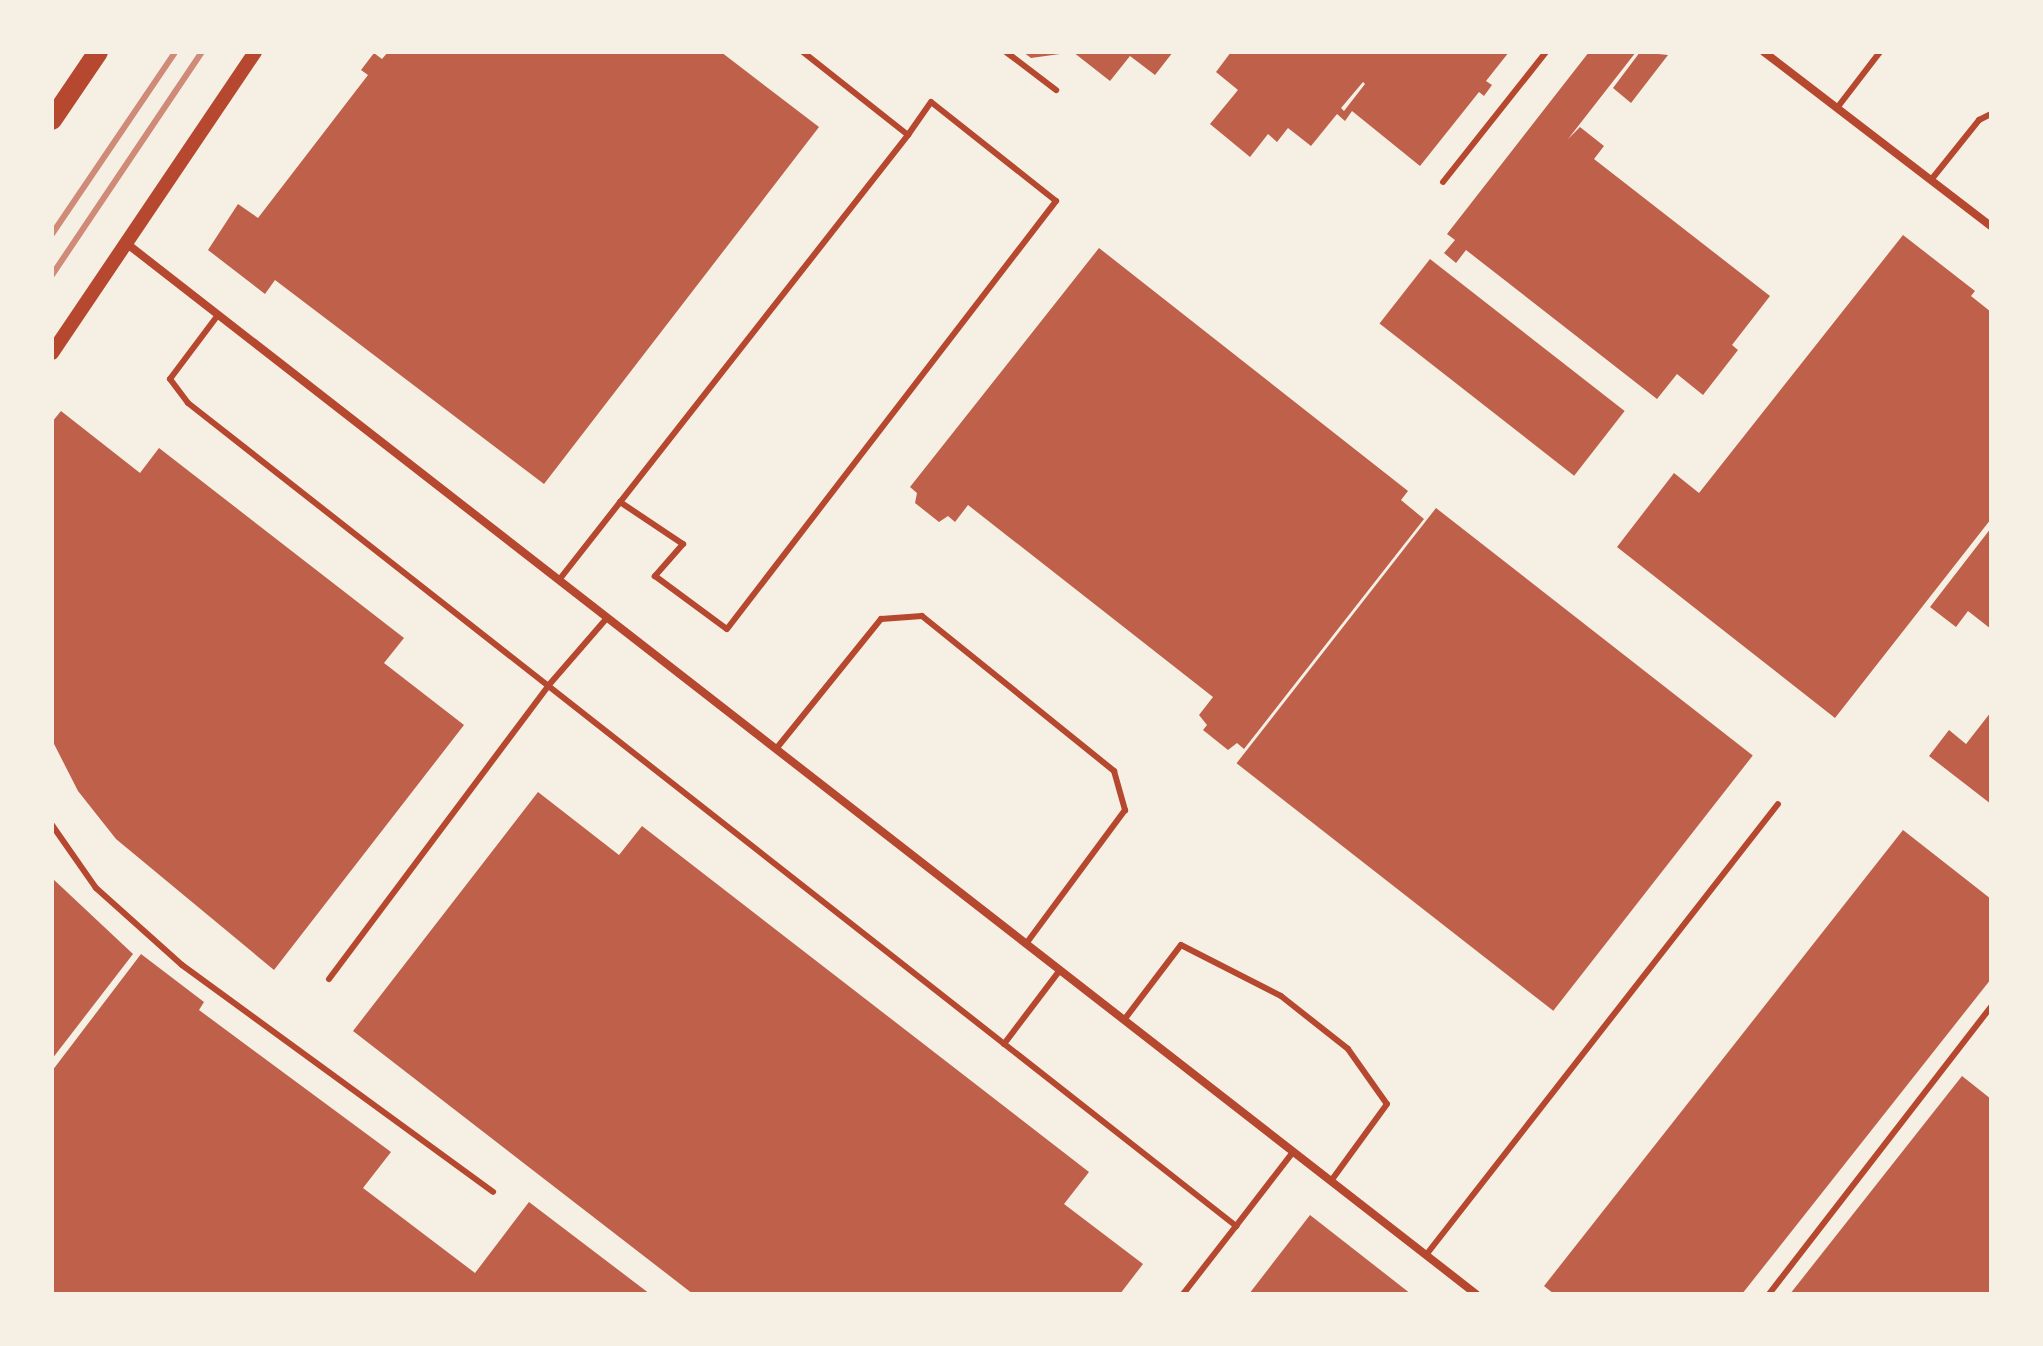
<!DOCTYPE html>
<style>
body{margin:0}
#map{position:relative;width:2043px;height:1346px;overflow:hidden;background:#f6efe4;font-family:"Nunito Sans",sans-serif}
div>[style]{position:absolute}
[style*='--x']{left:calc(var(--x)*1px);top:calc(var(--y)*1px);width:calc(var(--w)*1px);rotate:calc(var(--a)*1deg)}
.building>*{inset:0;background:#bf614a;transform-origin:0 0}
.service>*{height:6px;margin:-3px;padding:0 3px;transform-origin:3px;border-radius:3px;background:#b5482f}
.minor>*{height:8px;margin:-4px;padding:0 4px;transform-origin:4px;border-radius:4px;background:#b5482f}
.tertiary>*{height:14px;margin:-7px;padding:0 7px;transform-origin:7px;border-radius:7px;background:#b5482f}
.primary>*{height:20px;margin:-10px;padding:0 10px;transform-origin:10px;border-radius:10px;background:#b5482f}
.rail>*{height:6px;margin:-3px;padding:0 3px;transform-origin:3px;border-radius:3px;background:#cf8b77}
span{translate:-50% -50%;white-space:nowrap;text-align:center;line-height:1.15;-webkit-text-stroke:8px #f6efe4;paint-order:stroke}
.frame{position:absolute;inset:0;border:54px solid #f6efe4;pointer-events:none}
</style>
<div id="map">
<div class="building">
<div style="clip-path:polygon(388px 52px,721px 52px,819px 127px,544px 484px,275px 280px,265px 294px,208px 250px,238px 204px,258px 218px,368px 75px,361px 70px,374px 53px,382px 59px)"></div>
<div style="clip-path:polygon(1023px 52px,1060px 52px,1060px 54px,1031px 58px)"></div>
<div style="clip-path:polygon(1073px 52px,1173px 52px,1155px 75px,1130px 56px,1110px 81px)"></div>
<div style="clip-path:polygon(evenodd,1231px 52px,1509px 52px,1486px 81px,1492px 85px,1484px 96px,1479px 92px,1420px 166px,1352px 111px,1345px 121px,1337px 114px,1311px 146px,1288px 128px,1277px 142px,1268px 134px,1250px 157px,1210px 124px,1238px 90px,1216px 72px,1231px 52px,1363px 82px,1365px 84px,1344px 111px,1341px 108px,1363px 82px)"></div>
<div style="clip-path:polygon(1589px 52px,1636px 52px,1568px 139px,1580px 127px,1604px 146px,1594px 159px,1770px 296px,1732px 345px,1738px 350px,1703px 395px,1677px 374px,1657px 399px,1466px 250px,1456px 263px,1444px 253px,1455px 240px,1447px 234px)"></div>
<div style="clip-path:polygon(1640px 52px,1668px 55px,1631px 103px,1613px 88px)"></div>
<div style="clip-path:polygon(1903px 235px,1975px 291px,1971px 296px,1991px 312px,1991px 519px,1835px 718px,1617px 547px,1674px 473px,1699px 493px)"></div>
<div style="clip-path:polygon(1099px 248px,1408px 491px,1401px 500px,1424px 519px,1244px 749px,1237px 743px,1228px 750px,1203px 730px,1207px 725px,1199px 715px,1213px 697px,968px 505px,955px 522px,948px 516px,939px 522px,915px 503px,917px 493px,910px 487px)"></div>
<div style="left:1430px;top:259px;width:247px;height:82px;rotate:38deg"></div>
<div style="clip-path:polygon(61px 411px,140px 473px,159px 448px,404px 638px,384px 663px,464px 725px,274px 970px,116px 839px,78px 791px,52px 740px,52px 422px)"></div>
<div style="left:1436px;top:508px;width:402px;height:324px;rotate:38deg"></div>
<div style="clip-path:polygon(1991px 528px,1991px 629px,1968px 611px,1956px 627px,1930px 607px)"></div>
<div style="clip-path:polygon(1991px 712px,1991px 804px,1929px 756px,1949px 730px,1966px 744px)"></div>
<div style="clip-path:polygon(538px 792px,619px 855px,642px 826px,1089px 1172px,1064px 1204px,1143px 1264px,1120px 1294px,693px 1294px,353px 1031px)"></div>
<div style="clip-path:polygon(1903px 830px,1991px 899px,1991px 979px,1742px 1294px,1554px 1294px,1544px 1286px)"></div>
<div style="clip-path:polygon(52px 878px,133px 954px,52px 1059px)"></div>
<div style="clip-path:polygon(141px 954px,204px 1002px,199px 1010px,391px 1152px,363px 1188px,475px 1273px,529px 1202px,650px 1294px,52px 1294px,52px 1071px)"></div>
<div style="clip-path:polygon(1962px 1076px,1991px 1099px,1991px 1294px,1790px 1294px)"></div>
<div style="clip-path:polygon(1310px 1215px,1411px 1294px,1249px 1294px)"></div>
</div>
<div class="service">
<div style="--x:1006;--y:52;--w:63;--a:37.2"></div>
<div style="--x:1837;--y:108;--w:71;--a:-52.5"></div>
<div style="--x:1931;--y:180;--w:77;--a:-51.3"></div>
<div style="--x:1979;--y:120;--w:13;--a:-27"></div>
<div style="--x:1443;--y:182;--w:166;--a:-51.6"></div>
<div style="--x:218;--y:315;--w:80;--a:126.9"></div>
<div style="--x:170;--y:379;--w:30;--a:53"></div>
<div style="--x:188;--y:403;--w:1333;--a:38.14"></div>
<div style="--x:1236;--y:1226;--w:86;--a:127.9"></div>
<div style="--x:620;--y:502;--w:76;--a:33.7"></div>
<div style="--x:683;--y:544;--w:43;--a:131.2"></div>
<div style="--x:655;--y:576;--w:89;--a:36.4"></div>
<div style="--x:727;--y:629;--w:540;--a:-52.45"></div>
<div style="--x:1056;--y:201;--w:159;--a:-141.6"></div>
<div style="--x:931;--y:102;--w:40;--a:124.9"></div>
<div style="--x:559;--y:580;--w:566;--a:-51.89"></div>
<div style="--x:908;--y:135;--w:134;--a:-141.7"></div>
<div style="--x:776;--y:749;--w:167;--a:-51.1"></div>
<div style="--x:881;--y:619;--w:41;--a:-4.2"></div>
<div style="--x:922;--y:616;--w:247;--a:38.9"></div>
<div style="--x:1114;--y:771;--w:41;--a:74.2"></div>
<div style="--x:1125;--y:810;--w:167;--a:126.5"></div>
<div style="--x:52;--y:825;--w:77;--a:55.1"></div>
<div style="--x:96;--y:888;--w:115;--a:41.8"></div>
<div style="--x:182;--y:965;--w:385;--a:36.1"></div>
<div style="--x:329;--y:979;--w:366;--a:-53.2"></div>
<div style="--x:548;--y:686;--w:90;--a:-49.1"></div>
<div style="--x:1124;--y:1020;--w:94;--a:-52.8"></div>
<div style="--x:1181;--y:945;--w:112;--a:27"></div>
<div style="--x:1281;--y:996;--w:85;--a:38.3"></div>
<div style="--x:1348;--y:1049;--w:67;--a:54.7"></div>
<div style="--x:1387;--y:1104;--w:95;--a:126"></div>
<div style="--x:1004;--y:1044;--w:93;--a:-52.9"></div>
<div style="--x:1236;--y:1226;--w:93;--a:-52.4"></div>
<div style="--x:1426;--y:1255;--w:572;--a:-52.03"></div>
<div style="--x:1769;--y:1294;--w:363;--a:-52.3"></div>
</div>
<div class="minor">
<div style="--x:1764;--y:52;--w:286;--a:37.5"></div>
<div style="--x:126;--y:243;--w:1711;--a:37.9"></div>
</div>
<div class="tertiary">
<div style="--x:52;--y:353;--w:363;--a:-56"></div>
</div>
<div class="primary">
<div style="--x:52;--y:120;--w:82;--a:-55.9"></div>
</div>
<div class="rail">
<div style="--x:52;--y:234;--w:220;--a:-55.9"></div>
<div style="--x:52;--y:275;--w:269;--a:-56.1"></div>
</div>
<div class="frame"></div>
</div>
